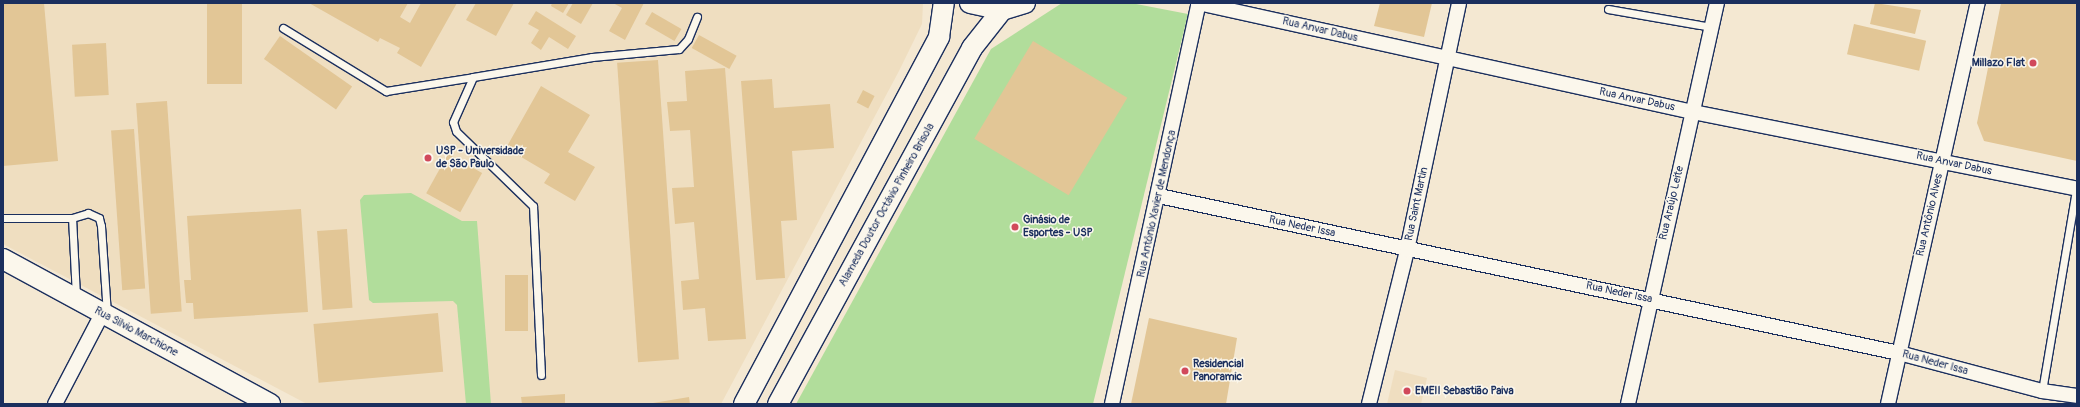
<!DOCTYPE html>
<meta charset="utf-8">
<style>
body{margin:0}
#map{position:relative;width:2080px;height:407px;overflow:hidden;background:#f4e8d2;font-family:Pangolin,sans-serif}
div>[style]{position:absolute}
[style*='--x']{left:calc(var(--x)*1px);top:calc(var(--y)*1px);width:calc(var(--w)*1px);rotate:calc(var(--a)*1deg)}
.built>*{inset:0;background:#efdec0}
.green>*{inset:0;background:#b1dd9b}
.building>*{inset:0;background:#e2c696;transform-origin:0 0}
.roads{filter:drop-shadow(1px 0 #1b2f5e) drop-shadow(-1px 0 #1b2f5e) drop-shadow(0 1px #1b2f5e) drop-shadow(0 -1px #1b2f5e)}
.lane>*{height:7px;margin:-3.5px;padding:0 3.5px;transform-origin:3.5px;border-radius:3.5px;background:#fbf7ec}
.street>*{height:14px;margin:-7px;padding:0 7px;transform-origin:7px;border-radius:7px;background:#fbf7ec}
.secondary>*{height:20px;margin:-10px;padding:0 10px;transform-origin:10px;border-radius:10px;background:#fbf7ec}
.dots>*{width:11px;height:11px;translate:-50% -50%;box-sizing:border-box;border:2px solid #fbf7ec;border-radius:50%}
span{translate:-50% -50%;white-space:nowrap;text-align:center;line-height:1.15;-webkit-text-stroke:3px #fbf7ec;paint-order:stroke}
.street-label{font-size:11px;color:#1b2f5e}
.poi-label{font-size:11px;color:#1b2f5e;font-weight:700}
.right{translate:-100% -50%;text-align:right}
.left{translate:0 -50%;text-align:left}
.frame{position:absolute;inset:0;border:4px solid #1b2f5e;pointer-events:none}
</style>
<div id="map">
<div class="built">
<div style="clip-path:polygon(3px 3px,923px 3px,922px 24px,899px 71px,721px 404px,307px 404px,3px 244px)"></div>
<div style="clip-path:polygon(1395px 370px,1427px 378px,1421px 404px,1387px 404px)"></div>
</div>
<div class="green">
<div style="clip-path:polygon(1062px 3px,1131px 3px,1188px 14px,1093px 404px,796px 404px,991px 49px)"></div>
<div style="clip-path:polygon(411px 193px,462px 221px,477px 221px,491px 404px,466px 404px,457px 305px,453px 301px,373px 303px,369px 300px,360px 200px,364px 195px)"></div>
</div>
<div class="building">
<div style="clip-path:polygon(3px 3px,44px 3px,58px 161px,3px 166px)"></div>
<div style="left:207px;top:3px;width:35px;height:81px"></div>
<div style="clip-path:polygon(309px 3px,408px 3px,400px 17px,410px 23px,421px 3px,457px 3px,421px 67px,397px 53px,400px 48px,380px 38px,378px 42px)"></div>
<div style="clip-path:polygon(476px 3px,514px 3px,496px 36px,466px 20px)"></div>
<div style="clip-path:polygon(552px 3px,569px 3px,563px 13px,551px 6px)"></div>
<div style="clip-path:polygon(573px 3px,593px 3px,581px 24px,566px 15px)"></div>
<div style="clip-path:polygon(613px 3px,644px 3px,625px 40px,609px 31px,622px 8px)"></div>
<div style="clip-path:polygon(1380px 3px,1432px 3px,1424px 37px,1374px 26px)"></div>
<div style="clip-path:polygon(1875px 3px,1921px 10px,1915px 34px,1870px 24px)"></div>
<div style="clip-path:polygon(2001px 3px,2077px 3px,2077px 161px,1984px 141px,1977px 123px)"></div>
<div style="clip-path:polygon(536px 11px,576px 36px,568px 49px,549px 37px,541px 50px,531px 43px,539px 30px,528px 24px)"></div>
<div style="left:652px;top:12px;width:34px;height:14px;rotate:30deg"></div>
<div style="left:1854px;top:24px;width:74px;height:31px;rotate:13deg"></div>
<div style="left:699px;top:35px;width:43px;height:15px;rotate:29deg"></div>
<div style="left:280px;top:36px;width:88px;height:28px;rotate:35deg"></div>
<div style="left:1033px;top:41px;width:110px;height:114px;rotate:31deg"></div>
<div style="left:106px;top:43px;width:52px;height:34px;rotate:87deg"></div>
<div style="left:658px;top:60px;width:300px;height:41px;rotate:86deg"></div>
<div style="clip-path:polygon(725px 68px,746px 339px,708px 341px,705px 308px,683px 310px,681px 281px,699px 279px,694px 222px,675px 224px,672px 188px,694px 187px,690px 130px,670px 131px,667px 102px,687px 101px,685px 71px)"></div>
<div style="clip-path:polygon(772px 79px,774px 108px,830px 104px,834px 148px,792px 151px,797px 220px,781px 221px,785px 278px,756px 280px,741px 81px)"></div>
<div style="clip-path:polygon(541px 86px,590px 115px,568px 152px,595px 167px,575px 201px,544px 183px,550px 174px,506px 148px)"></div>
<div style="left:863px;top:90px;width:13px;height:14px;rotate:27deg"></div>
<div style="left:167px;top:101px;width:211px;height:31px;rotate:86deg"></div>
<div style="left:134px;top:129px;width:160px;height:23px;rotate:86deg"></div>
<div style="left:448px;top:154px;width:39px;height:45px;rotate:29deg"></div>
<div style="clip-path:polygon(301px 209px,308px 312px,194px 319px,193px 303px,186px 303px,184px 280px,191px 280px,187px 216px)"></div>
<div style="left:347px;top:229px;width:79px;height:30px;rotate:86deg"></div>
<div style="left:505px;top:275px;width:23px;height:56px"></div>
<div style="left:438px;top:313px;width:59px;height:125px;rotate:85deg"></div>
<div style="clip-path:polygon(1149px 318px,1237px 338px,1226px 404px,1131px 404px)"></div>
<div style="clip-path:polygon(565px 394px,565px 404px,522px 404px,521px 397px)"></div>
<div style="clip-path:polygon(689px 397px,690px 404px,653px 404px,653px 403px)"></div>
</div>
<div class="roads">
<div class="lane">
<div style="--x:1608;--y:9;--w:105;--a:9.9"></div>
<div style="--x:283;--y:28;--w:121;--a:31.5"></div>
<div style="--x:386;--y:91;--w:88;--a:-9.1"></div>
<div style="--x:3;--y:218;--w:69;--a:0"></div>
<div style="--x:76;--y:296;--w:78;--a:-92.9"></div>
<div style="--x:72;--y:218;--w:17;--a:-17"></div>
<div style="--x:88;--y:213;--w:12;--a:24"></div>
<div style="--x:99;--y:218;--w:8;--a:76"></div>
<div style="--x:101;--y:226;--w:87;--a:86.1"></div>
<div style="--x:541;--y:375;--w:169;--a:-92.7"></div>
<div style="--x:533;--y:206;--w:107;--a:-135.8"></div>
<div style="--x:456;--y:131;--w:9;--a:-108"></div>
<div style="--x:453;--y:122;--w:49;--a:-66"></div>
<div style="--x:473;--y:77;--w:121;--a:-9.5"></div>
<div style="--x:592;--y:57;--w:87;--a:-5.3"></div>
<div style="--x:679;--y:49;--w:13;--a:-48"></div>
<div style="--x:688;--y:39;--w:24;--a:-68"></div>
<div style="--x:2042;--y:391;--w:205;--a:-80.4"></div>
</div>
<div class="street">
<div style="--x:1198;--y:3;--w:507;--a:12.42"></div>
<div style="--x:1693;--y:112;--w:392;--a:11.3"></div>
<div style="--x:1159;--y:196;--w:756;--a:11.98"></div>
<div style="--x:1899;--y:353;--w:148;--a:14.9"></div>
<div style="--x:2042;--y:391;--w:35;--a:8"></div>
<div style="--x:55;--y:404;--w:102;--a:-62.4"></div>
<div style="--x:1112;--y:404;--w:410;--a:-77.8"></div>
<div style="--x:1369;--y:404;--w:159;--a:-76.1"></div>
<div style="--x:1407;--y:250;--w:252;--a:-78.1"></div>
<div style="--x:1628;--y:404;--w:411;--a:-77.5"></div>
<div style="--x:1888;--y:404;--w:411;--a:-77.4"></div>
</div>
<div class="secondary">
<div style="--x:970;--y:3;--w:33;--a:12"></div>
<div style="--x:1002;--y:10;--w:24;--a:-17"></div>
<div style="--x:3;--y:259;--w:304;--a:28.5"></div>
<div style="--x:744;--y:404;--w:416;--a:-62"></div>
<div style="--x:939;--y:37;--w:34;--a:-82"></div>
<div style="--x:778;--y:404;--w:405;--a:-61.4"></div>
<div style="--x:972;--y:48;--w:48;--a:-51.7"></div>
</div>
</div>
<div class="dots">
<div style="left:2033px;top:63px;background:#d1495b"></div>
<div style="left:428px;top:158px;background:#d1495b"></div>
<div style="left:1015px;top:227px;background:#d1495b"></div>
<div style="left:1185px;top:371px;background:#d1495b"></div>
<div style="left:1407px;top:391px;background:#d1495b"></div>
</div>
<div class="street-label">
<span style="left:1320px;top:30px;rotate:13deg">Rua Anvar Dabus</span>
<span style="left:1637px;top:100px;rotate:12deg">Rua Anvar Dabus</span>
<span style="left:1954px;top:164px;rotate:12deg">Rua Anvar Dabus</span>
<span style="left:1672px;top:203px;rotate:-77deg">Rua Araújo Leite</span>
<span style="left:1157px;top:204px;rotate:-78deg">Rua Antônio Xavier de Mendonça</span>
<span style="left:1417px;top:204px;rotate:-78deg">Rua Saint Martin</span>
<span style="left:887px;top:205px;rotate:-61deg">Alameda Doutor Octávio Pinheiro Brisola</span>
<span style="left:1930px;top:215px;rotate:-77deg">Rua Antônio Alves</span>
<span style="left:1302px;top:227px;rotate:12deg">Rua Neder Issa</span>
<span style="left:1619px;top:293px;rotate:12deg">Rua Neder Issa</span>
<span style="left:136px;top:332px;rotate:28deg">Rua Silvio Marchione</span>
<span style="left:1935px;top:363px;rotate:15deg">Rua Neder Issa</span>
</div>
<div class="poi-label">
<span class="right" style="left:2025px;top:63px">Millazo FIat</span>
<span class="left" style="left:436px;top:158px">USP - Universidade<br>de São Paulo</span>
<span class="left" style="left:1023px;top:227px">Ginásio de<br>Esportes - USP</span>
<span class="left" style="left:1193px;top:371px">Residencial<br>Panoramic</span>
<span class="left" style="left:1415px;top:391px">EMEII Sebastião Paiva</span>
</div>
<div class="frame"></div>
</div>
